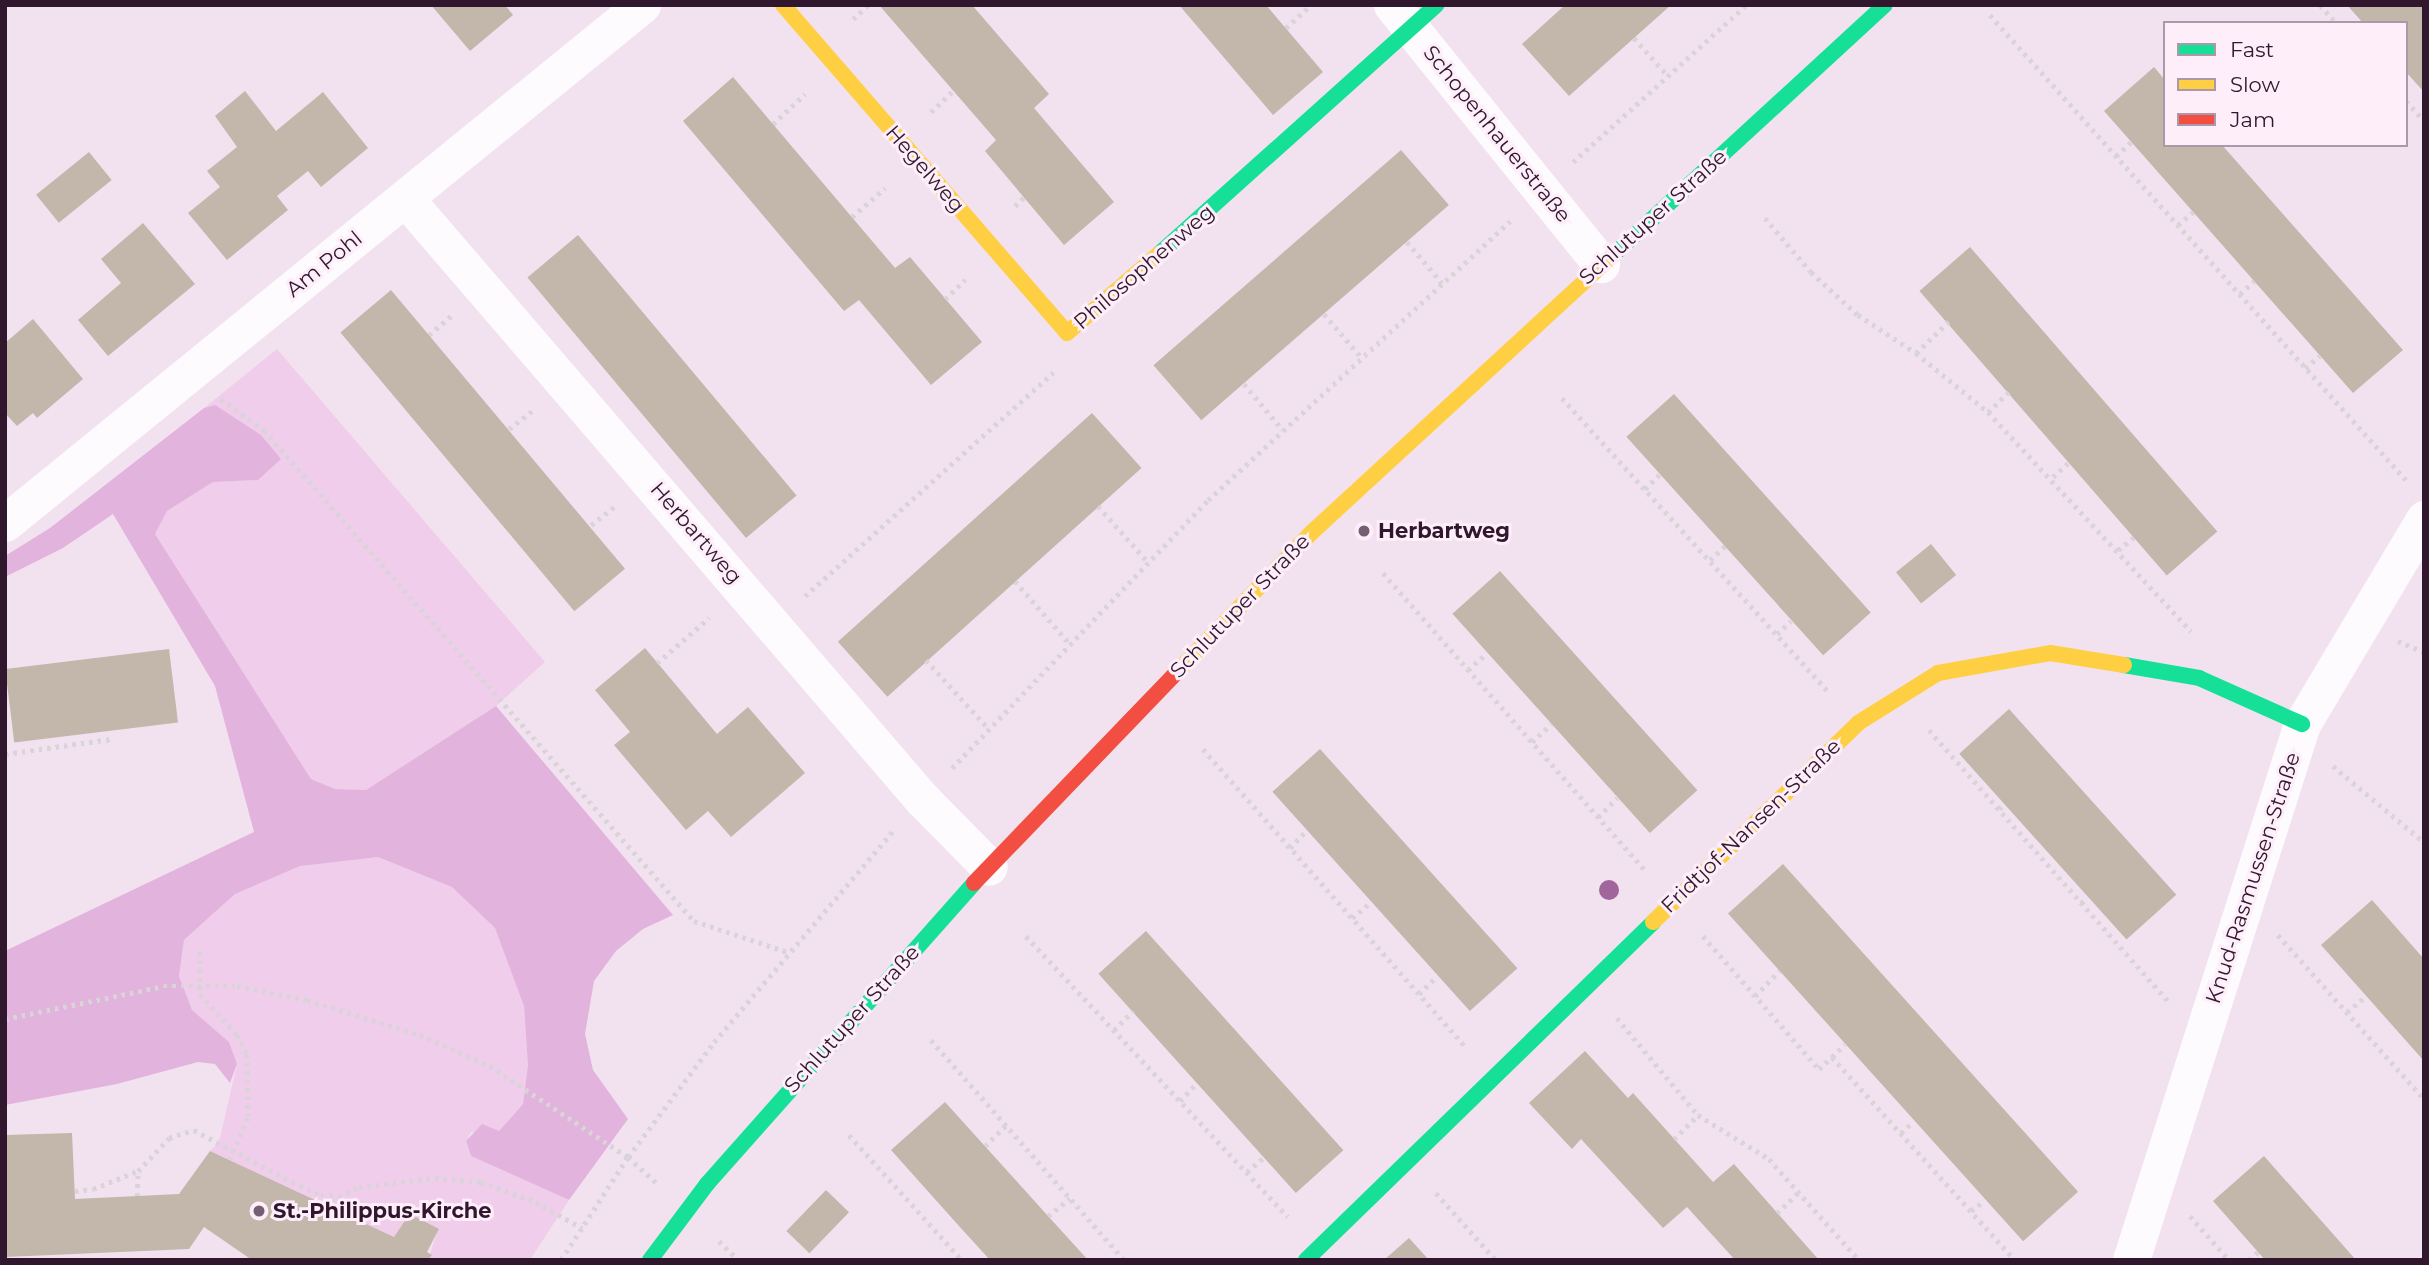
<!DOCTYPE html>
<meta charset="utf-8">
<style>
body{margin:0}
#map{position:relative;width:2429px;height:1265px;overflow:hidden;background:#f2e2f0;font-family:Montserrat,sans-serif}
div>[style]{position:absolute}
[style*='--x']{left:calc(var(--x)*1px);top:calc(var(--y)*1px);width:calc(var(--w)*1px);rotate:calc(var(--a)*1deg)}
.green>*{inset:0;background:#f1cdec}
.forest>*{inset:0;background:#e2b3dc}
.building>*{inset:0;background:#c3b6aa;transform-origin:0 0}
.path>*{height:4.5px;margin-top:-2.25px;transform-origin:0;background:repeating-linear-gradient(90deg,#d8d4d8 0 3.5px,transparent 0 8.5px)}
.street>*{height:37px;margin:-18.5px;padding:0 18.5px;transform-origin:18.5px;border-radius:18.5px;background:#fdfbfd}
.fast>*{height:16px;margin:-8px;padding:0 8px;transform-origin:8px;border-radius:8px;background:#16e098}
.slow>*{height:16px;margin:-8px;padding:0 8px;transform-origin:8px;border-radius:8px;background:#ffcf43}
.jam>*{height:16px;margin:-8px;padding:0 8px;transform-origin:8px;border-radius:8px;background:#f24e42}
.trees>*{width:20px;height:20px;margin:-10px;border-radius:50%;background:#a0669b}
.dots>*{width:19px;height:19px;translate:-50% -50%;box-sizing:border-box;border:4px solid #fdeefa;border-radius:50%}
span{translate:-50% -50%;white-space:nowrap;text-align:center;line-height:1.15;-webkit-text-stroke:6px #fdeefa;paint-order:stroke}
.street-label{font-size:21px;color:#30172d}
.poi-label{font-size:21px;color:#30172d;font-weight:700}
.left{translate:0 -50%;text-align:left}
.frame{position:absolute;inset:0;border:7px solid #30172d;pointer-events:none}
.legend{position:absolute;left:2163px;top:21px;width:245px;height:126px;box-sizing:border-box;background:#fdeefa;border:2px solid #ab98a8;margin:0;padding:9px 12px;list-style:none;font-size:21px;color:#30172d}
.legend li{display:flex;align-items:center;gap:14px;height:35px}
.legend b{width:35px;border:2px solid #ab98a8}
</style>
<div id="map">
<div class="green">
<div style="clip-path:polygon(277px 349px,545px 662px,496px 706px,366px 790px,335px 789px,311px 779px,155px 534px,167px 511px,213px 482px,258px 480px,215px 405px,204px 408px)"></div>
<div style="clip-path:polygon(378px 857px,452px 887px,495px 928px,511px 964px,524px 1006px,528px 1064px,523px 1104px,499px 1131px,471px 1132px,466px 1142px,471px 1156px,569px 1200px,530px 1260px,428px 1260px,438px 1229px,416px 1217px,404px 1222px,394px 1237px,210px 1151px,219px 1142px,237px 1064px,229px 1042px,192px 1010px,179px 976px,184px 940px,235px 894px,300px 865px)"></div>
</div>
<div class="forest">
<div style="clip-path:polygon(215px 405px,261px 435px,281px 459px,258px 480px,213px 482px,167px 511px,155px 534px,311px 779px,335px 789px,366px 790px,496px 706px,673px 915px,643px 929px,616px 951px,594px 981px,585px 1034px,593px 1070px,628px 1119px,569px 1200px,471px 1156px,466px 1141px,482px 1124px,499px 1131px,523px 1104px,528px 1065px,524px 1006px,495px 928px,452px 887px,378px 857px,300px 866px,235px 894px,184px 940px,179px 976px,192px 1010px,229px 1042px,237px 1064px,230px 1083px,215px 1064px,198px 1062px,117px 1084px,5px 1105px,5px 951px,254px 832px,215px 686px,113px 514px,63px 548px,5px 577px,5px 556px,50px 528px,204px 408px)"></div>
</div>
<div class="building">
<div style="clip-path:polygon(431px 5px,505px 5px,513px 15px,470px 51px)"></div>
<div style="clip-path:polygon(879px 5px,972px 5px,1049px 94px,1034px 108px,1114px 202px,1064px 245px,985px 151px,996px 140px)"></div>
<div style="clip-path:polygon(1179px 5px,1266px 5px,1323px 72px,1273px 115px)"></div>
<div style="clip-path:polygon(1565px 5px,1671px 5px,1569px 96px,1522px 44px)"></div>
<div style="clip-path:polygon(2347px 5px,2424px 5px,2424px 92px,2406px 72px,2406px 23px,2363px 23px)"></div>
<div style="clip-path:polygon(2154px 67px,2165px 80px,2165px 145px,2222px 145px,2403px 350px,2353px 393px,2104px 111px)"></div>
<div style="clip-path:polygon(733px 77px,895px 268px,910px 257px,982px 342px,931px 385px,859px 300px,844px 311px,683px 121px)"></div>
<div style="clip-path:polygon(245px 91px,276px 131px,323px 92px,368px 148px,321px 187px,308px 171px,277px 196px,288px 210px,227px 260px,188px 213px,220px 187px,207px 171px,237px 147px,215px 116px)"></div>
<div style="left:1401px;top:150px;width:73px;height:328px;rotate:49deg"></div>
<div style="left:89px;top:152px;width:36px;height:68px;rotate:51deg"></div>
<div style="clip-path:polygon(143px 223px,195px 284px,108px 356px,78px 320px,121px 283px,101px 259px)"></div>
<div style="left:578px;top:235px;width:340px;height:66px;rotate:50deg"></div>
<div style="left:1970px;top:247px;width:377px;height:67px;rotate:49deg"></div>
<div style="left:391px;top:290px;width:364px;height:66px;rotate:50deg"></div>
<div style="clip-path:polygon(33px 319px,83px 379px,37px 418px,33px 413px,17px 426px,5px 413px,5px 343px)"></div>
<div style="left:1674px;top:394px;width:294px;height:64px;rotate:48deg"></div>
<div style="left:1092px;top:413px;width:74px;height:342px;rotate:48deg"></div>
<div style="left:1931px;top:544px;width:40px;height:45px;rotate:51deg"></div>
<div style="left:1500px;top:571px;width:295px;height:64px;rotate:48deg"></div>
<div style="clip-path:polygon(645px 648px,717px 734px,748px 707px,805px 773px,731px 837px,708px 811px,686px 830px,614px 745px,630px 732px,595px 690px)"></div>
<div style="left:169px;top:649px;width:74px;height:165px;rotate:83deg"></div>
<div style="left:2009px;top:709px;width:250px;height:67px;rotate:48deg"></div>
<div style="left:1320px;top:749px;width:295px;height:64px;rotate:48deg"></div>
<div style="left:1783px;top:864px;width:441px;height:74px;rotate:48deg"></div>
<div style="clip-path:polygon(2372px 900px,2424px 959px,2424px 1061px,2321px 945px)"></div>
<div style="left:1146px;top:931px;width:295px;height:64px;rotate:48deg"></div>
<div style="clip-path:polygon(1585px 1051px,1628px 1098px,1633px 1093px,1713px 1182px,1734px 1164px,1819px 1260px,1735px 1260px,1687px 1207px,1663px 1228px,1581px 1139px,1572px 1149px,1529px 1103px)"></div>
<div style="clip-path:polygon(945px 1102px,1048px 1216px,1088px 1260px,990px 1260px,959px 1226px,891px 1150px)"></div>
<div style="clip-path:polygon(72px 1133px,75px 1199px,179px 1194px,210px 1151px,394px 1237px,404px 1222px,416px 1217px,439px 1229px,427px 1252px,432px 1255px,428px 1260px,252px 1260px,204px 1227px,189px 1249px,5px 1257px,5px 1135px)"></div>
<div style="clip-path:polygon(2264px 1156px,2356px 1260px,2265px 1260px,2258px 1252px,2213px 1201px)"></div>
<div style="left:826px;top:1190px;width:32px;height:57px;rotate:44deg"></div>
<div style="clip-path:polygon(1409px 1238px,1429px 1260px,1384px 1260px)"></div>
</div>
<div class="path">
<div style="--x:2320;--y:5;--w:24;--a:48"></div>
<div style="--x:1990;--y:15;--w:624;--a:48.18"></div>
<div style="--x:853;--y:19;--w:21;--a:-43"></div>
<div style="--x:1286;--y:28;--w:34;--a:-43"></div>
<div style="--x:1634;--y:38;--w:51;--a:48.2"></div>
<div style="--x:2406;--y:101;--w:26;--a:47"></div>
<div style="--x:931;--y:112;--w:30;--a:-44"></div>
<div style="--x:773;--y:124;--w:44;--a:-43.2"></div>
<div style="--x:2116;--y:156;--w:21;--a:-43"></div>
<div style="--x:1573;--y:162;--w:234;--a:-42.2"></div>
<div style="--x:1015;--y:206;--w:13;--a:-45"></div>
<div style="--x:852;--y:217;--w:44;--a:-41.3"></div>
<div style="--x:1765;--y:218;--w:71;--a:49.6"></div>
<div style="--x:1811;--y:272;--w:64;--a:42.5"></div>
<div style="--x:1858;--y:315;--w:69;--a:33.2"></div>
<div style="--x:1916;--y:353;--w:93;--a:39.3"></div>
<div style="--x:1988;--y:412;--w:299;--a:47.2"></div>
<div style="--x:2178;--y:225;--w:20;--a:-41"></div>
<div style="--x:1407;--y:242;--w:54;--a:49.5"></div>
<div style="--x:2240;--y:294;--w:19;--a:-43"></div>
<div style="--x:945;--y:299;--w:28;--a:-44"></div>
<div style="--x:1324;--y:314;--w:58;--a:49.2"></div>
<div style="--x:429;--y:335;--w:30;--a:-41"></div>
<div style="--x:1916;--y:353;--w:45;--a:-44.1"></div>
<div style="--x:2305;--y:368;--w:19;--a:-39"></div>
<div style="--x:1244;--y:384;--w:60;--a:49.7"></div>
<div style="--x:1562;--y:398;--w:396;--a:47.8"></div>
<div style="--x:221;--y:399;--w:53;--a:35.8"></div>
<div style="--x:264;--y:430;--w:653;--a:48.79"></div>
<div style="--x:694;--y:921;--w:99;--a:18.3"></div>
<div style="--x:1988;--y:412;--w:29;--a:-44"></div>
<div style="--x:509;--y:429;--w:31;--a:-38"></div>
<div style="--x:2053;--y:477;--w:23;--a:-43"></div>
<div style="--x:1645;--y:489;--w:21;--a:-45"></div>
<div style="--x:1098;--y:506;--w:75;--a:48.2"></div>
<div style="--x:591;--y:525;--w:31;--a:-38"></div>
<div style="--x:2118;--y:550;--w:22;--a:-39"></div>
<div style="--x:1710;--y:560;--w:21;--a:-43"></div>
<div style="--x:1383;--y:573;--w:397;--a:48.6"></div>
<div style="--x:1015;--y:581;--w:84;--a:48.9"></div>
<div style="--x:805;--y:596;--w:334;--a:-42"></div>
<div style="--x:1777;--y:634;--w:19;--a:-43"></div>
<div style="--x:2398;--y:641;--w:28;--a:23"></div>
<div style="--x:926;--y:660;--w:93;--a:47.6"></div>
<div style="--x:657;--y:663;--w:69;--a:-40.9"></div>
<div style="--x:1468;--y:670;--w:25;--a:-42"></div>
<div style="--x:1929;--y:730;--w:363;--a:48.6"></div>
<div style="--x:1532;--y:742;--w:26;--a:-43"></div>
<div style="--x:1203;--y:749;--w:396;--a:48.6"></div>
<div style="--x:5;--y:754;--w:107;--a:-8.1"></div>
<div style="--x:2333;--y:766;--w:119;--a:39.9"></div>
<div style="--x:952;--y:768;--w:371;--a:-46.3"></div>
<div style="--x:1208;--y:500;--w:411;--a:-42.7"></div>
<div style="--x:1999;--y:809;--w:7;--a:-45"></div>
<div style="--x:1598;--y:817;--w:27;--a:-45"></div>
<div style="--x:1290;--y:848;--w:25;--a:-47"></div>
<div style="--x:2081;--y:903;--w:8;--a:-45"></div>
<div style="--x:1352;--y:918;--w:25;--a:-40"></div>
<div style="--x:2278;--y:935;--w:220;--a:48.3"></div>
<div style="--x:1026;--y:936;--w:384;--a:47"></div>
<div style="--x:1703;--y:936;--w:176;--a:48.9"></div>
<div style="--x:1819;--y:1069;--w:18;--a:-43"></div>
<div style="--x:1832;--y:1057;--w:273;--a:48"></div>
<div style="--x:200;--y:952;--w:42;--a:90"></div>
<div style="--x:200;--y:994;--w:55;--a:47.9"></div>
<div style="--x:237;--y:1035;--w:21;--a:62"></div>
<div style="--x:247;--y:1054;--w:64;--a:89.1"></div>
<div style="--x:248;--y:1118;--w:45;--a:113.7"></div>
<div style="--x:1419;--y:994;--w:25;--a:-45"></div>
<div style="--x:1755;--y:996;--w:35;--a:-46"></div>
<div style="--x:2347;--y:1012;--w:25;--a:-40"></div>
<div style="--x:1617;--y:1018;--w:126;--a:50.1"></div>
<div style="--x:1698;--y:1115;--w:84;--a:31.8"></div>
<div style="--x:1769;--y:1159;--w:135;--a:48.3"></div>
<div style="--x:5;--y:1019;--w:162;--a:-11.7"></div>
<div style="--x:164;--y:986;--w:73;--a:0"></div>
<div style="--x:237;--y:986;--w:71;--a:11.3"></div>
<div style="--x:307;--y:1000;--w:118;--a:17.2"></div>
<div style="--x:420;--y:1035;--w:77;--a:23.9"></div>
<div style="--x:490;--y:1066;--w:165;--a:33.4"></div>
<div style="--x:628;--y:1157;--w:39;--a:42"></div>
<div style="--x:1114;--y:1030;--w:27;--a:-45"></div>
<div style="--x:931;--y:1040;--w:293;--a:48.7"></div>
<div style="--x:1832;--y:1057;--w:18;--a:-45"></div>
<div style="--x:1180;--y:1101;--w:25;--a:-47"></div>
<div style="--x:1901;--y:1133;--w:16;--a:-43"></div>
<div style="--x:849;--y:1135;--w:169;--a:47.9"></div>
<div style="--x:1674;--y:1139;--w:34;--a:-45"></div>
<div style="--x:985;--y:1146;--w:30;--a:-45"></div>
<div style="--x:1247;--y:1172;--w:21;--a:-41"></div>
<div style="--x:75;--y:1191;--w:18;--a:-6"></div>
<div style="--x:93;--y:1189;--w:48;--a:-22.2"></div>
<div style="--x:1436;--y:1193;--w:90;--a:48.2"></div>
<div style="--x:137;--y:1196;--w:25;--a:-88"></div>
<div style="--x:138;--y:1171;--w:45;--a:-46.8"></div>
<div style="--x:169;--y:1138;--w:26;--a:-18"></div>
<div style="--x:194;--y:1130;--w:111;--a:28"></div>
<div style="--x:292;--y:1182;--w:32;--a:24"></div>
<div style="--x:321;--y:1195;--w:14;--a:0"></div>
<div style="--x:323;--y:1204;--w:40;--a:-25"></div>
<div style="--x:359;--y:1187;--w:77;--a:-6.8"></div>
<div style="--x:435;--y:1178;--w:46;--a:5"></div>
<div style="--x:481;--y:1182;--w:59;--a:20"></div>
<div style="--x:536;--y:1202;--w:53;--a:29.5"></div>
<div style="--x:1971;--y:1211;--w:16;--a:-38"></div>
<div style="--x:1777;--y:1213;--w:30;--a:-44"></div>
<div style="--x:1048;--y:1216;--w:28;--a:-39"></div>
<div style="--x:2190;--y:1216;--w:59;--a:48.4"></div>
<div style="--x:719;--y:1241;--w:28;--a:44"></div>
<div style="--x:561;--y:1260;--w:123;--a:-57"></div>
<div style="--x:628;--y:1157;--w:144;--a:-53.2"></div>
<div style="--x:714;--y:1042;--w:277;--a:-49.7"></div>
<div style="--x:2249;--y:1260;--w:12;--a:-42"></div>
</div>
<div class="street">
<div style="--x:1392;--y:5;--w:333;--a:51.1"></div>
<div style="--x:405;--y:198;--w:793;--a:49.3"></div>
<div style="--x:922;--y:799;--w:95;--a:45.4"></div>
<div style="--x:5;--y:523;--w:821;--a:-39.12"></div>
<div style="--x:2131;--y:1260;--w:563;--a:-72.31"></div>
<div style="--x:2302;--y:724;--w:239;--a:-59.2"></div>
</div>
<div class="fast">
<div style="--x:1159;--y:254;--w:373;--a:-41.9"></div>
<div style="--x:1613;--y:255;--w:369;--a:-42.6"></div>
<div style="--x:2124;--y:665;--w:76;--a:9.8"></div>
<div style="--x:2199;--y:678;--w:113;--a:24.1"></div>
<div style="--x:650;--y:1260;--w:95;--a:-53.1"></div>
<div style="--x:707;--y:1184;--w:402;--a:-48.4"></div>
<div style="--x:1306;--y:1260;--w:484;--a:-44.2"></div>
</div>
<div class="slow">
<div style="--x:783;--y:5;--w:434;--a:49.1"></div>
<div style="--x:1067;--y:333;--w:121;--a:-40.7"></div>
<div style="--x:1174;--y:675;--w:197;--a:-46"></div>
<div style="--x:1311;--y:533;--w:410;--a:-42.6"></div>
<div style="--x:1653;--y:922;--w:286;--a:-44.1"></div>
<div style="--x:1858;--y:723;--w:94;--a:-32"></div>
<div style="--x:1938;--y:673;--w:114;--a:-10.1"></div>
<div style="--x:2050;--y:653;--w:75;--a:9.2"></div>
</div>
<div class="jam">
<div style="--x:974;--y:883;--w:289;--a:-46.1"></div>
</div>
<div class="trees">
<div style="left:1609px;top:890px"></div>
</div>
<div class="dots">
<div style="left:1364px;top:531px;background:#745e71"></div>
<div style="left:259px;top:1211px;background:#745e71"></div>
</div>
<div class="street-label">
<span style="left:1497px;top:134px;rotate:51deg">Schopenhauerstraße</span>
<span style="left:925px;top:169px;rotate:49deg">Hegelweg</span>
<span style="left:1653px;top:217px;rotate:-42deg">Schlutuper Straße</span>
<span style="left:324px;top:264px;rotate:-39deg">Am Pohl</span>
<span style="left:1144px;top:267px;rotate:-41deg">Philosophenweg</span>
<span style="left:696px;top:533px;rotate:49deg">Herbartweg</span>
<span style="left:1240px;top:606px;rotate:-46deg">Schlutuper Straße</span>
<span style="left:1751px;top:826px;rotate:-44deg">Fridtjof-Nansen-Straße</span>
<span style="left:2253px;top:878px;rotate:-72deg">Knud-Rasmussen-Straße</span>
<span style="left:852px;top:1019px;rotate:-48deg">Schlutuper Straße</span>
</div>
<div class="poi-label">
<span class="left" style="left:1378px;top:531px">Herbartweg</span>
<span class="left" style="left:273px;top:1211px">St.-Philippus-Kirche</span>
</div>
<div class="frame"></div>
<ul class="legend">
<li><b style="height:9px;background:#16e098"></b>Fast</li>
<li><b style="height:9px;background:#ffcf43"></b>Slow</li>
<li><b style="height:9px;background:#f24e42"></b>Jam</li>
</ul>
</div>
